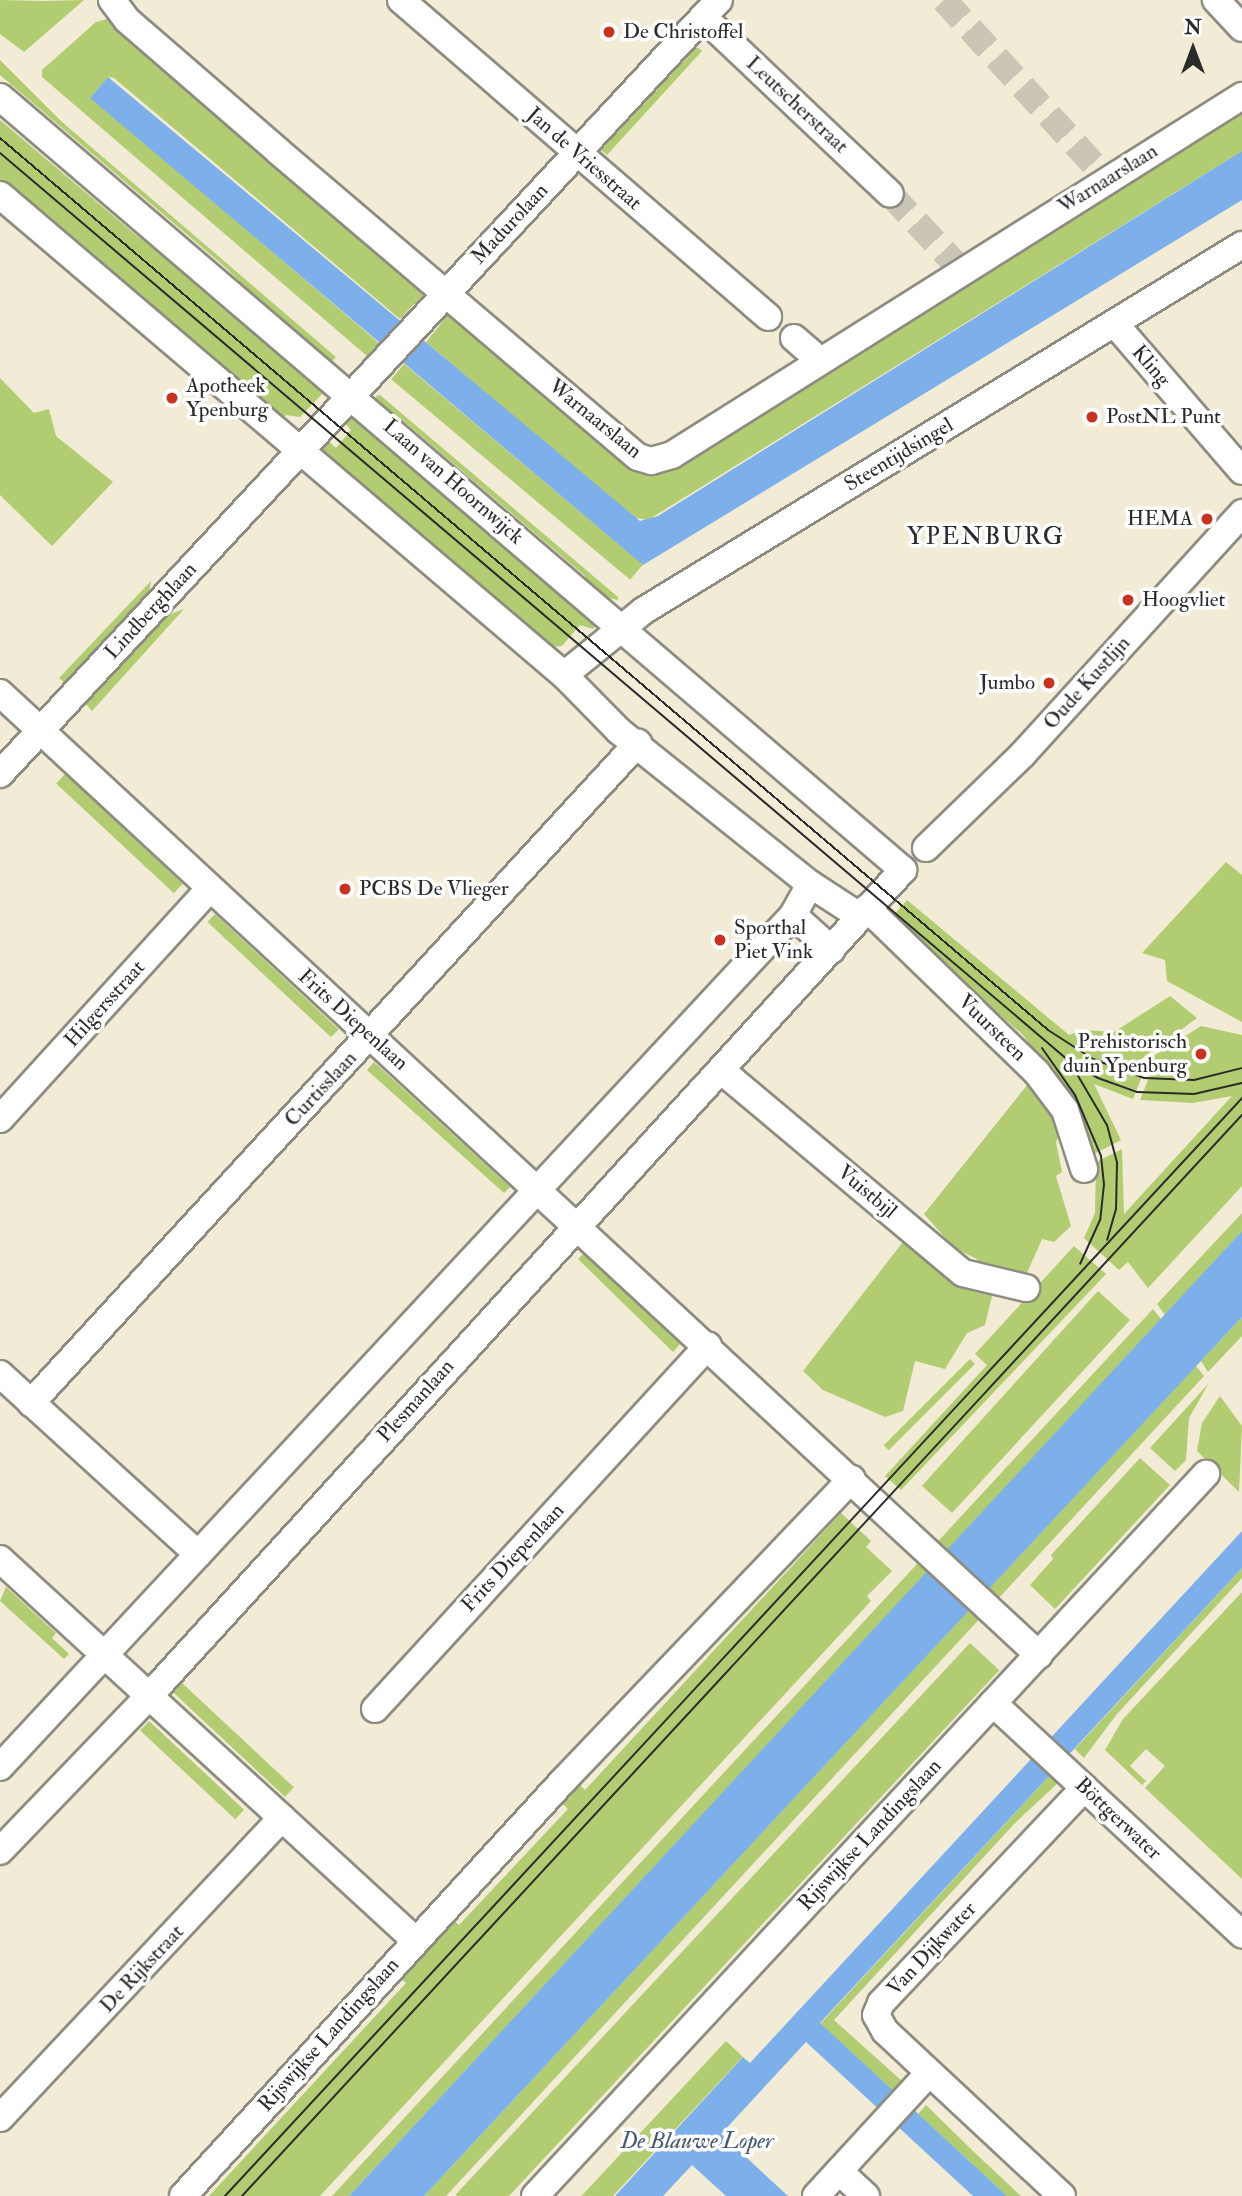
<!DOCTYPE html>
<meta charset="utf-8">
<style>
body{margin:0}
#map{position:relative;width:1242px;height:2196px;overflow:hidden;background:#f2ecd6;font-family:"IM FELL Double Pica",serif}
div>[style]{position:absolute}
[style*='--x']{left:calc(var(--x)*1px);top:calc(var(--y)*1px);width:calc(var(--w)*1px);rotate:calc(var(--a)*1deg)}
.green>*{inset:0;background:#b2cc72;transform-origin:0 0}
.water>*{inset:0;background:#7db0ea}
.street-tunnel>*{height:26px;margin-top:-13px;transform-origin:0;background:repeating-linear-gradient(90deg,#cac5b4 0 26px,transparent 0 39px)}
.roads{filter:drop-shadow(2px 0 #8e8c80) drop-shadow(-2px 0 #8e8c80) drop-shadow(0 2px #8e8c80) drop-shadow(0 -2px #8e8c80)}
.street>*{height:26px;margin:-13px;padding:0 13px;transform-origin:13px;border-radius:13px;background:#fff}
.tram>*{height:2px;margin:-1px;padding:0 1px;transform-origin:1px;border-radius:1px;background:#2b2b2b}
.dots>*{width:19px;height:19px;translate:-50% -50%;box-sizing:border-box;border:4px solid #fff;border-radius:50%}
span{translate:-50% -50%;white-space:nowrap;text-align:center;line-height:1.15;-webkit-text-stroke:7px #fff;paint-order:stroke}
.poi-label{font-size:21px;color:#2b2b2b}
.left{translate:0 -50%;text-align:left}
.right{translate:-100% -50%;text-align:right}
.street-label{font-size:21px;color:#2b2b2b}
.water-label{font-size:23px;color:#485a6e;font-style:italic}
.quarter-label{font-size:24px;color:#2b2b2b;letter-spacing:2px}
.north{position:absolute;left:1158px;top:14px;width:70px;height:70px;-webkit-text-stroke:5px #fff;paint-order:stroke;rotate:0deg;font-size:19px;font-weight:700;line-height:28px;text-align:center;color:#2b2b2b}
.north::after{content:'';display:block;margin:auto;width:24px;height:32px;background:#2b2b2b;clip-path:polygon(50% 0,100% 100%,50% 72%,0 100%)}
</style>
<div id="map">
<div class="green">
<div style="clip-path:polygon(0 0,43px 1px,84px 0,24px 52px,0 34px)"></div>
<div style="clip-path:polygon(111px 18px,418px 280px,414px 284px,424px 294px,400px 319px,114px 78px,108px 77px,91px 97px,379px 343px,367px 356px,42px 77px,42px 70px,96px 22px)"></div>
<div style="clip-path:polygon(697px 47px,702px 51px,607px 155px,601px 150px)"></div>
<div style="clip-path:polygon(0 60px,62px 122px,336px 357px,327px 367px,225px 267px,0 75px)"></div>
<div style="clip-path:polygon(1242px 113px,1242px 151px,648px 520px,631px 517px,426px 342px,448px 315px,459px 325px,464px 319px,632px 467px,652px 475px)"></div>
<div style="clip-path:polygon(0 120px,136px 235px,242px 310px,325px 391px,300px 417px,286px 415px,279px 423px,0 190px)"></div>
<div style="left:404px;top:364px;width:312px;height:20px;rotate:40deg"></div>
<div style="clip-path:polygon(0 378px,34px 413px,49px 409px,56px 436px,113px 482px,52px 546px,0 495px)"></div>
<div style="clip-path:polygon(380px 395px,618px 597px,618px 600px,600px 596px,580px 583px,585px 576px,394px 413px,388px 419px,377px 403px,376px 396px)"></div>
<div style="clip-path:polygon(353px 412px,596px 624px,593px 629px,580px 625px,562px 646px,547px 647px,319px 452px,326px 439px,336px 448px,351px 430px,342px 420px)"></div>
<div style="clip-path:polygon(151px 581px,147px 605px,69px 687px,59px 678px)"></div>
<div style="clip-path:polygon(184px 609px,92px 711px,83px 701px,160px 618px)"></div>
<div style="left:65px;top:774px;width:161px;height:13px;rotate:43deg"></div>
<div style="clip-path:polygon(1226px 862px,1242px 875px,1242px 1022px,1167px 981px,1165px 960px,1142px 953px)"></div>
<div style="clip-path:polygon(907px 900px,1069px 1035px,1083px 1030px,1114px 1032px,1170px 996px,1197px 1018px,1140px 1060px,1137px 1067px,1145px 1069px,1133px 1099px,1094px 1084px,1121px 1140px,1094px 1154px,1073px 1105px,1023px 1035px,890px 919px)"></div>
<div style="left:215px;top:914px;width:169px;height:11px;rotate:43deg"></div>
<div style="clip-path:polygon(1201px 1026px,1242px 1035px,1242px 1186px,1148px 1288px,1128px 1262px,1119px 1270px,1084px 1238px,1095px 1213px,1096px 1162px,1122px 1149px,1124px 1214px,1232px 1096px,1193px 1103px,1140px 1100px,1154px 1065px,1144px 1062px)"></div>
<div style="clip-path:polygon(374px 1062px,510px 1187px,504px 1193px,367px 1070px)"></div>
<div style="clip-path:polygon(1028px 1084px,1059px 1115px,1063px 1127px,1056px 1142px,1062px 1172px,1056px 1176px,1071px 1226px,1054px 1242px,1042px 1239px,1027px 1273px,978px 1269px,977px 1259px,954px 1248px,924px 1214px)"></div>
<div style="clip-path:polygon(1242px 1213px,1242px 1231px,1165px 1315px,1157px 1304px)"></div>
<div style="clip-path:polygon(906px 1238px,992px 1296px,985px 1325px,967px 1333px,945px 1369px,915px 1361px,903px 1411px,885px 1417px,823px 1390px,803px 1371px)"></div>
<div style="clip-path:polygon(1074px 1246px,1106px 1274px,901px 1490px,885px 1476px,987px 1365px,975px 1354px)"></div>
<div style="clip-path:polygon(584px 1253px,680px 1344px,673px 1352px,578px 1259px)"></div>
<div style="clip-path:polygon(1098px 1291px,1130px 1320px,952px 1513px,922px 1486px,910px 1499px)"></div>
<div style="clip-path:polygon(1153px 1309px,1161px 1319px,943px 1555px,349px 2196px,332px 2196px)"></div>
<div style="clip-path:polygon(1242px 1317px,1242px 1336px,1208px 1372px,1201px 1361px)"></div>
<div style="left:970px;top:1359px;width:7px;height:122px;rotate:45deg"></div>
<div style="clip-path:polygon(1196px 1366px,1204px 1376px,446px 2196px,424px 2196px)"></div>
<div style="clip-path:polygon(1209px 1383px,1189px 1418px,1186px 1460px,1175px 1471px,1150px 1448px)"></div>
<div style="clip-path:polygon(1220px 1396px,1242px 1426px,1239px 1492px,1197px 1451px,1202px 1423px)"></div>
<div style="clip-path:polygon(1140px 1458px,1170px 1485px,1055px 1609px,1030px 1585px,1053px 1559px,1051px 1555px)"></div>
<div style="clip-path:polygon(841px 1513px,871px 1541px,866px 1547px,892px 1571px,867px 1596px,871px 1601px,320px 2196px,209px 2196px,406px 1983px,400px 1978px,453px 1920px,459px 1925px,568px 1809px,562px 1803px,579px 1784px,585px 1790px)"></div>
<div style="clip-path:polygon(1242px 1568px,1242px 1578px,1117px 1714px,1084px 1758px,1075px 1749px)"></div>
<div style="clip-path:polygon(6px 1587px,56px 1633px,52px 1638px,69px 1654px,64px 1659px,0 1601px)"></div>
<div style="clip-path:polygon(1242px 1592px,1242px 1879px,1145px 1788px,1165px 1766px,1146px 1749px,1130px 1766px,1146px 1781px,1142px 1785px,1105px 1750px,1123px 1719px)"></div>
<div style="left:970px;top:1643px;width:40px;height:754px;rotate:43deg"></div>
<div style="left:182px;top:1683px;width:153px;height:13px;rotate:43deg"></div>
<div style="left:149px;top:1721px;width:130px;height:13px;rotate:43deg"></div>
<div style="clip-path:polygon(1052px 1773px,1060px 1781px,1015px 1823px,834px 2020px,902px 2081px,893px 2091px,820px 2024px)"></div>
<div style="left:726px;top:2041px;width:23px;height:212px;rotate:43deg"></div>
<div style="clip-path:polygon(926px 2105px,973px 2151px,1021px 2196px,1007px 2196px,918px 2114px)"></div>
</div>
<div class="water">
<div style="clip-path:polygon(108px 77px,640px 521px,658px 516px,1242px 151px,1242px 200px,643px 565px,90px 98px)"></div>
<div style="clip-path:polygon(1242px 1231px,1242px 1317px,424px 2196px,349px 2196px)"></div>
<div style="clip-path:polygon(1242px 1531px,1242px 1568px,820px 2023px,1007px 2196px,973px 2196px,806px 2042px,721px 2134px,788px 2196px,726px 2196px,692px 2165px,663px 2196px,615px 2196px,743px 2057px,750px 2063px)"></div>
</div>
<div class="street-tunnel">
<div style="--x:944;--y:0;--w:242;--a:47.7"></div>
<div style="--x:890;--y:194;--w:105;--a:46.9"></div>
</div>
<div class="roads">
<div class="street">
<div style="--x:112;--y:0;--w:25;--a:53"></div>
<div style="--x:127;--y:20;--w:200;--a:40.9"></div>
<div style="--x:278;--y:151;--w:472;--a:40.4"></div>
<div style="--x:638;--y:457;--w:14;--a:17"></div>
<div style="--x:651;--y:461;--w:22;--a:-16"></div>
<div style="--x:672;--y:455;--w:674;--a:-32.2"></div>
<div style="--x:401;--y:0;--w:485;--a:40.8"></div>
<div style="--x:1216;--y:0;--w:38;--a:47"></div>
<div style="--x:703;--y:17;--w:257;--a:43.4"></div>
<div style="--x:0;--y:97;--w:1189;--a:40.56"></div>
<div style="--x:903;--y:870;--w:1118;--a:132.39"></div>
<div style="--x:149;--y:1696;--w:215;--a:133.9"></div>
<div style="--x:0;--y:195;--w:741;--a:40.4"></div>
<div style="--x:564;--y:675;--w:78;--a:45.5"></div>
<div style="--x:619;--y:731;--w:245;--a:38.7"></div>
<div style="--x:810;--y:884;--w:59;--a:33.1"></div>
<div style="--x:1115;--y:324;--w:194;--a:49.2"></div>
<div style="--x:794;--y:338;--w:33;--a:41"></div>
<div style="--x:564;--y:675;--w:102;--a:-39"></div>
<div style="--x:643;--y:611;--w:702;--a:-31.43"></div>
<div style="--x:0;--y:693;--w:1416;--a:42.8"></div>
<div style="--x:0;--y:774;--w:1056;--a:-47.11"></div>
<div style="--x:926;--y:848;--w:135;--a:-44.1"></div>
<div style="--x:1023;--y:754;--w:326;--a:-47.7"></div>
<div style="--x:867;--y:908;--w:237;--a:44.1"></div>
<div style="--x:1037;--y:1073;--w:46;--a:52.9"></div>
<div style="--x:1065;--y:1110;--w:62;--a:72.1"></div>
<div style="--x:793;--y:915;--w:52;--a:41.9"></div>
<div style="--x:722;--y:1071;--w:314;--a:40"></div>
<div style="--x:963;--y:1273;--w:65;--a:13.4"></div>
<div style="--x:0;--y:1119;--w:311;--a:-47.7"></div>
<div style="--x:0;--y:1374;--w:268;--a:42.3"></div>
<div style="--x:31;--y:1403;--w:897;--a:-47.4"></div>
<div style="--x:0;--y:1559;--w:565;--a:42.56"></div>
<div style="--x:993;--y:1703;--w:340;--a:42.9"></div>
<div style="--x:375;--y:1709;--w:493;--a:-47.5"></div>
<div style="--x:0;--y:1767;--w:1164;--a:-47.05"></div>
<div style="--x:793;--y:915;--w:35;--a:-61"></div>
<div style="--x:0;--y:2118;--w:412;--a:-46.8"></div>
<div style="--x:839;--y:2171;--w:37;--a:43"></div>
<div style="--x:183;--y:2196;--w:563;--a:-47.52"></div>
<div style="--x:563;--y:1781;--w:418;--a:-46.3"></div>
<div style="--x:535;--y:2196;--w:986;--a:-47.1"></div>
<div style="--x:816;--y:2196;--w:167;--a:-47.4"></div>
<div style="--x:1062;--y:2196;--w:242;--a:-137"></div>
<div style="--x:885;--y:2031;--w:18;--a:-119"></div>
<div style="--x:876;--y:2015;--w:13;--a:-67"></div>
<div style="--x:881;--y:2003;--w:296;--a:-46.6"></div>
</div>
</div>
<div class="tram">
<div style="--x:0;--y:138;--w:1376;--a:40.4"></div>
<div style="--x:1048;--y:1030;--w:54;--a:32.8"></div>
<div style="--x:1093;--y:1059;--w:54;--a:20.4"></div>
<div style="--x:1144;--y:1078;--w:50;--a:2.3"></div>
<div style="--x:1194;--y:1080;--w:49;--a:-14"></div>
<div style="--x:0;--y:153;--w:1401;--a:40.34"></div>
<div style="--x:1068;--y:1060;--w:35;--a:31"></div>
<div style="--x:1098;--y:1078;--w:41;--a:19.7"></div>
<div style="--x:1137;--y:1092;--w:57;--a:2"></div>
<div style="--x:1194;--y:1094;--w:49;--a:-12.9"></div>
<div style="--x:1042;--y:1048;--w:57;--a:54.9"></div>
<div style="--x:1075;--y:1095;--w:66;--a:66.9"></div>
<div style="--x:1101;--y:1156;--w:28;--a:84"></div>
<div style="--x:1104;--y:1184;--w:36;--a:96"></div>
<div style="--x:1100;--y:1220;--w:48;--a:114.4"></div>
<div style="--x:1071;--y:1064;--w:71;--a:59.5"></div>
<div style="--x:1107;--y:1125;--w:39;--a:75"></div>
<div style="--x:1117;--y:1163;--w:46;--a:91.2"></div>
<div style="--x:1116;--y:1209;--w:32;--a:106"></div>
<div style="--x:225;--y:2196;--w:1497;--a:-47.19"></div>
<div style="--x:242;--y:2196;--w:1473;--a:-47.23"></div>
</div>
<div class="dots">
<div style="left:609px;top:32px;background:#c8321e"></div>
<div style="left:172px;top:398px;background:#c8321e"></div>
<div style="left:1092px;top:417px;background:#c8321e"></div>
<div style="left:1207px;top:519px;background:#c8321e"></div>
<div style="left:1128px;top:600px;background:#c8321e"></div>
<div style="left:1049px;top:683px;background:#c8321e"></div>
<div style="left:345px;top:889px;background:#c8321e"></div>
<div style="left:720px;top:940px;background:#c8321e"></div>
<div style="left:1201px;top:1054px;background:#c8321e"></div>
</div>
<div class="poi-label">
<span class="left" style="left:623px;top:32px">De Christoffel</span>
<span class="left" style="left:186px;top:398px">Apotheek<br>Ypenburg</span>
<span class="left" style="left:1106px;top:417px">PostNL Punt</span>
<span class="right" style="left:1193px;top:519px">HEMA</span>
<span class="left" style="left:1142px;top:600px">Hoogvliet</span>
<span class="right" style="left:1035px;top:683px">Jumbo</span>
<span class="left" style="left:359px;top:889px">PCBS De Vlieger</span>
<span class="left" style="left:734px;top:940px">Sporthal<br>Piet Vink</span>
<span class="right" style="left:1187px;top:1054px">Prehistorisch<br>duin Ypenburg</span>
</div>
<div class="street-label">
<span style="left:797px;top:105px;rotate:43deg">Leutscherstraat</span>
<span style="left:584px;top:159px;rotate:41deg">Jan de Vriesstraat</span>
<span style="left:1108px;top:179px;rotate:-32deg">Warnaarslaan</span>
<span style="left:510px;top:224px;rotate:-47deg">Madurolaan</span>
<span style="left:1151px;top:366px;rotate:49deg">Kling</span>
<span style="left:595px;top:419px;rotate:39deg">Warnaarslaan</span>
<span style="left:899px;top:455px;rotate:-31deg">Steentijdsingel</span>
<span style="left:453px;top:482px;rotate:41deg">Laan van Hoornwijck</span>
<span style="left:151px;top:611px;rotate:-47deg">Lindberghlaan</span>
<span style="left:1087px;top:683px;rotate:-48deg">Oude Kustlijn</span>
<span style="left:105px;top:1004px;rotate:-48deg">Hilgersstraat</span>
<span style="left:353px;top:1020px;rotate:42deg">Frits Diepenlaan</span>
<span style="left:992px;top:1028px;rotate:44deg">Vuursteen</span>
<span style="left:321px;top:1089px;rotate:-47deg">Curtisslaan</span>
<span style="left:867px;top:1192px;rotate:40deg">Vuistbijl</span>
<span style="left:416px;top:1401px;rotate:-48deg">Plesmanlaan</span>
<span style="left:513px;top:1558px;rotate:-47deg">Frits Diepenlaan</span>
<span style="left:1118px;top:1819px;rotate:43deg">Böttgerwater</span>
<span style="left:870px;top:1835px;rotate:-47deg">Rijswijkse Landingslaan</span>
<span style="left:932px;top:1949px;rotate:-47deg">Van Dijkwater</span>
<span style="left:142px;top:1969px;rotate:-47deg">De Rijkstraat</span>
<span style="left:329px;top:2035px;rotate:-48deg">Rijswijkse Landingslaan</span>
</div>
<div class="water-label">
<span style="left:697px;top:2141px">De Blauwe Loper</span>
</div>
<div class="quarter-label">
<span style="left:986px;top:537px">YPENBURG</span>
</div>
<div class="north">N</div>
</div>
